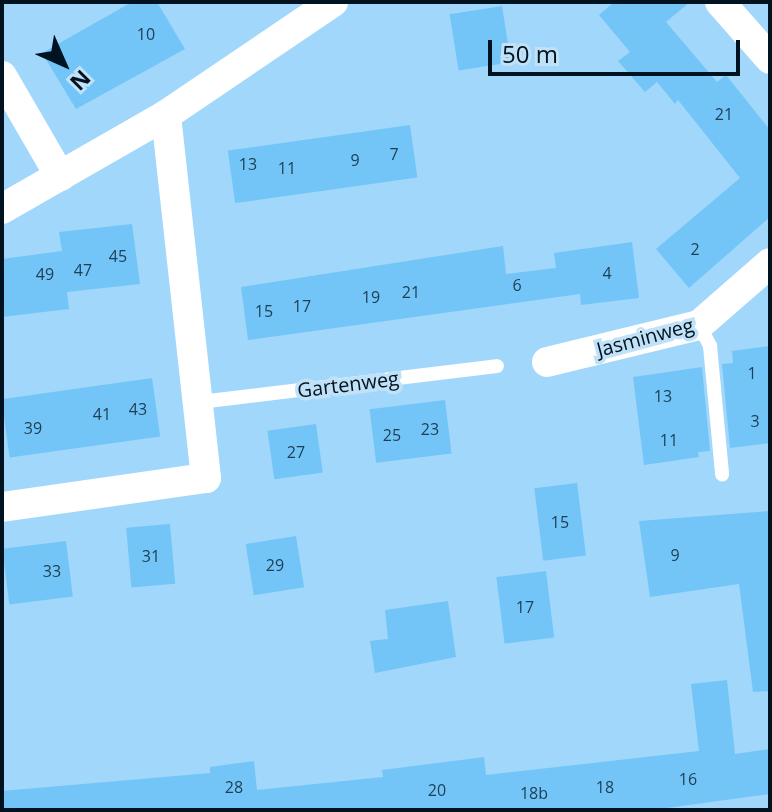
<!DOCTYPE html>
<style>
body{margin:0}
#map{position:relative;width:772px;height:812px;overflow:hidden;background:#a1d7fb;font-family:"Open Sans",sans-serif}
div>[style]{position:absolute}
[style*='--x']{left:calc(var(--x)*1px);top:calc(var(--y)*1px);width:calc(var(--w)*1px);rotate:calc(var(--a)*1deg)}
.building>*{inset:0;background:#73c5f8;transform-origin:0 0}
.lane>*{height:14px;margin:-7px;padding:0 7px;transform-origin:7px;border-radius:7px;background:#fff}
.street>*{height:30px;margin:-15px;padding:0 15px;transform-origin:15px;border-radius:15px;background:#fff}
span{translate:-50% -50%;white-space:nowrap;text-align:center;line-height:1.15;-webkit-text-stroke:7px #c1e1f7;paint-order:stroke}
.number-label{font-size:16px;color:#1e4056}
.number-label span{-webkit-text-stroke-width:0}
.street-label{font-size:20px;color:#011320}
.frame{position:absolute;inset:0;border:4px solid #011320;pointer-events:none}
.north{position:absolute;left:24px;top:24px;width:80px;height:80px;-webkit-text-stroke:6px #c1e1f7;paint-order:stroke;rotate:135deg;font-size:22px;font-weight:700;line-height:32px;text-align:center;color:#011320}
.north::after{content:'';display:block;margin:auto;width:28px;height:36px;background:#011320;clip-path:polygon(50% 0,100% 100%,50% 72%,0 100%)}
.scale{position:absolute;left:488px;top:40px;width:252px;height:36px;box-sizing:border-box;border:4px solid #011320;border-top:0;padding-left:10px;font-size:24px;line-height:28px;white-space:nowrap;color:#011320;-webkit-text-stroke:6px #c1e1f7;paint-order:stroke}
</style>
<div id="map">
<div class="building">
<div style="clip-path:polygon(132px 2px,157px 2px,185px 49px,76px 109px,42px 53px)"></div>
<div style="clip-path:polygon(614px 2px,690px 2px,666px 22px,717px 82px,726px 75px,770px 130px,770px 217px,689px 288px,656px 249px,740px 178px,678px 100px,675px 104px,657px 82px,645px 92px,618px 61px,630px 52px,599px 15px)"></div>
<div style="left:502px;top:6px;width:57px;height:53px;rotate:81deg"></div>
<div style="left:410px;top:125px;width:53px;height:184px;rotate:82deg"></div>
<div style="clip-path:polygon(132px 224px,140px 284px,67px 292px,69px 309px,2px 317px,2px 259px,62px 251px,59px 232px)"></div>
<div style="clip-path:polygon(632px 242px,639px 298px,581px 305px,580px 294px,248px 340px,241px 287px,503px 246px,506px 274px,556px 268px,554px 253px)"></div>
<div style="clip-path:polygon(770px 346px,770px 443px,730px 448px,722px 364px,733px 363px,732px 351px)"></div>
<div style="clip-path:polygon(702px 367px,710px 451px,698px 452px,699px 457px,644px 465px,633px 377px)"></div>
<div style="left:152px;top:378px;width:59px;height:152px;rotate:82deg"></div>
<div style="left:445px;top:400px;width:54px;height:76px;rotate:83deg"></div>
<div style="left:316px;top:424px;width:49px;height:49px;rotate:82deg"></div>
<div style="left:577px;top:483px;width:73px;height:43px;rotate:83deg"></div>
<div style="clip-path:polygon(770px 511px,770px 691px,753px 692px,739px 584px,650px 597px,639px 521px)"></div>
<div style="left:170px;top:524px;width:60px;height:44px;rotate:85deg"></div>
<div style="left:296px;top:536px;width:52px;height:51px;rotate:81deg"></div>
<div style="left:66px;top:541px;width:56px;height:64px;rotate:83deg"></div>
<div style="left:546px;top:571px;width:67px;height:50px;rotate:83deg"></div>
<div style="clip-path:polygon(448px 601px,456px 657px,375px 673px,370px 641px,388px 639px,385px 610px)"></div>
<div style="clip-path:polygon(727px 680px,735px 754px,770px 749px,770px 794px,652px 810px,2px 810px,2px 791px,210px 773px,210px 767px,254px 761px,257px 790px,383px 777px,382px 770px,469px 759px,484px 757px,486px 775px,699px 751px,691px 684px)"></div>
</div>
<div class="lane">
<div style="--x:699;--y:325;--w:24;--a:62"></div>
<div style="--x:710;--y:346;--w:129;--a:84.6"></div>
<div style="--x:200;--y:402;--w:299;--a:-6.9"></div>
</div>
<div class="street">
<div style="--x:720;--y:2;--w:76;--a:48.7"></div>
<div style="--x:2;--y:76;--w:116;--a:59.9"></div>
<div style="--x:2;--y:209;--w:189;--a:-29.8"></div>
<div style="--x:166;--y:115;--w:202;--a:-34.1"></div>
<div style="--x:547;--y:362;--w:156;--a:-13.7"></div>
<div style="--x:699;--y:325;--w:94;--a:-41.1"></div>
<div style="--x:2;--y:507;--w:206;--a:-8.1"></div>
<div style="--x:206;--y:478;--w:365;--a:-96.3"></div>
</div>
<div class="number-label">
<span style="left:146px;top:34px">10</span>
<span style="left:724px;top:114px">21</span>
<span style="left:394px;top:154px">7</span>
<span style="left:355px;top:160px">9</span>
<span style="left:248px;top:164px">13</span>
<span style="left:287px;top:168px">11</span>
<span style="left:695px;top:249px">2</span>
<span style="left:118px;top:256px">45</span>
<span style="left:83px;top:270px">47</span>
<span style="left:607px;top:273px">4</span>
<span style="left:45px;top:274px">49</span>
<span style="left:517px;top:285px">6</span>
<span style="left:411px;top:292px">21</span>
<span style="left:371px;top:297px">19</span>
<span style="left:302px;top:306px">17</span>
<span style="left:264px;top:311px">15</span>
<span style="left:752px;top:373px">1</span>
<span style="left:663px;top:396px">13</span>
<span style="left:138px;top:409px">43</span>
<span style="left:102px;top:414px">41</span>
<span style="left:755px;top:421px">3</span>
<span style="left:33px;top:428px">39</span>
<span style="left:430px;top:429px">23</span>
<span style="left:392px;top:435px">25</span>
<span style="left:669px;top:440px">11</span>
<span style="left:296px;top:452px">27</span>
<span style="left:560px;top:522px">15</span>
<span style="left:675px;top:555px">9</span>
<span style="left:151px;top:556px">31</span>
<span style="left:275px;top:565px">29</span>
<span style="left:52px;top:571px">33</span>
<span style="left:525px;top:607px">17</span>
<span style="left:688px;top:779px">16</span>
<span style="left:234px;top:787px">28</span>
<span style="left:605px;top:787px">18</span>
<span style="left:437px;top:790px">20</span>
<span style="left:534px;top:793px">18b</span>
</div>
<div class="street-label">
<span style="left:645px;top:337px;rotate:-15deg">Jasminweg</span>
<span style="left:348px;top:384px;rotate:-7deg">Gartenweg</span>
</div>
<div class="frame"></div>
<div class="north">N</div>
<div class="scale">50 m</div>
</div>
